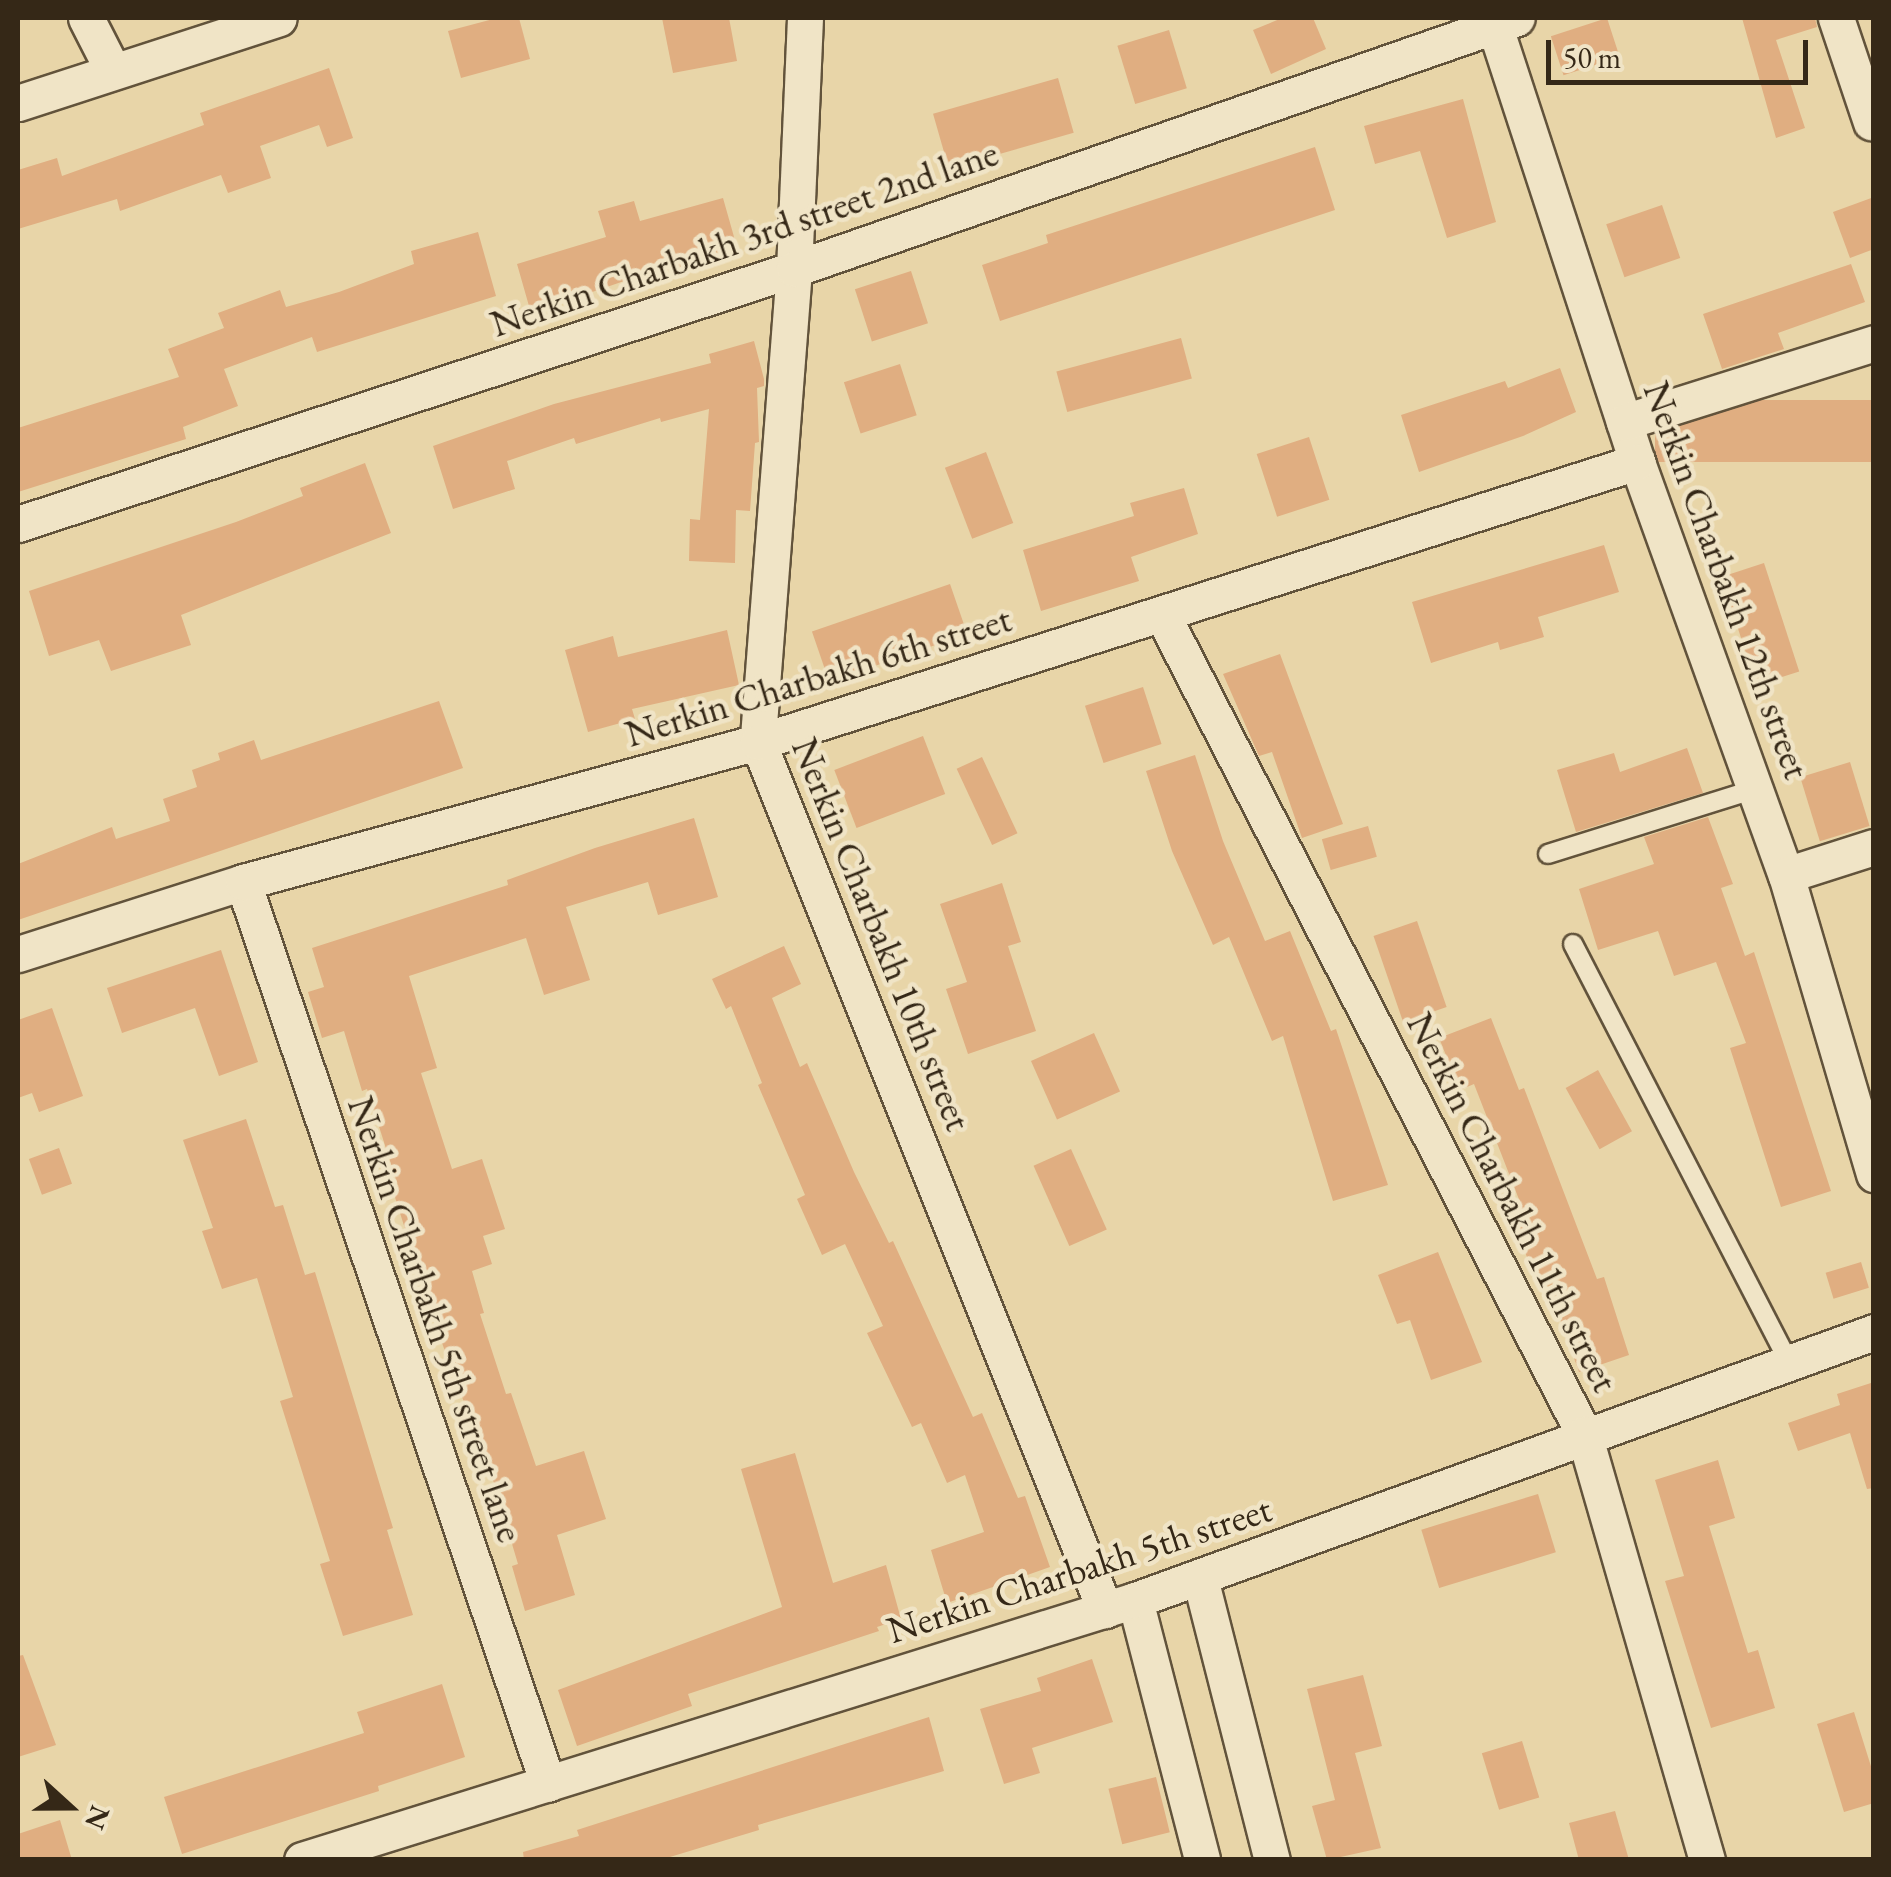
<!DOCTYPE html>
<style>
body{margin:0}
#map{position:relative;width:1891px;height:1877px;overflow:hidden;background:#e8d5a8;font-family:"EB Garamond",serif}
div>[style]{position:absolute}
[style*='--x']{left:calc(var(--x)*1px);top:calc(var(--y)*1px);width:calc(var(--w)*1px);rotate:calc(var(--a)*1deg)}
.building>*{inset:0;background:#e0ae81;transform-origin:0 0}
.roads{filter:drop-shadow(2px 0 #62533b) drop-shadow(-2px 0 #62533b) drop-shadow(0 2px #62533b) drop-shadow(0 -2px #62533b)}
.service>*{height:18px;margin:-9px;padding:0 9px;transform-origin:9px;border-radius:9px;background:#f0e4c6}
.minor>*{height:35px;margin:-17.5px;padding:0 17.5px;transform-origin:17.5px;border-radius:17.5px;background:#f0e4c6}
span{translate:-50% -50%;white-space:nowrap;text-align:center;line-height:1.15;-webkit-text-stroke:9px #f0e4c6;paint-order:stroke}
.street-label{font-size:38px;color:#352817}
.frame{position:absolute;inset:0;border:20px solid #352817;pointer-events:none}
.north{position:absolute;left:20px;top:1757px;width:100px;height:100px;-webkit-text-stroke:8px #f0e4c6;paint-order:stroke;rotate:111deg;font-size:28px;font-weight:700;line-height:40px;text-align:center;color:#352817}
.north::after{content:'';display:block;margin:auto;width:35px;height:45px;background:#352817;clip-path:polygon(50% 0,100% 100%,50% 72%,0 100%)}
.scale{position:absolute;left:1546px;top:40px;width:262px;height:45px;box-sizing:border-box;border:5px solid #352817;border-top:0;padding-left:12px;font-size:30px;line-height:35px;white-space:nowrap;color:#352817;-webkit-text-stroke:8px #f0e4c6;paint-order:stroke}
</style>
<div id="map">
<div class="building">
<div style="clip-path:polygon(497px 18px,519px 18px,530px 59px,461px 78px,448px 31px)"></div>
<div style="clip-path:polygon(662px 18px,729px 18px,737px 61px,673px 73px)"></div>
<div style="clip-path:polygon(1282px 18px,1313px 18px,1326px 49px,1271px 74px,1253px 30px)"></div>
<div style="left:1607px;top:18px;width:41px;height:59px;rotate:72deg"></div>
<div style="clip-path:polygon(1742px 18px,1815px 18px,1817px 27px,1776px 40px,1805px 128px,1776px 138px)"></div>
<div style="left:1169px;top:30px;width:61px;height:54px;rotate:73deg"></div>
<div style="clip-path:polygon(329px 68px,353px 138px,327px 147px,319px 125px,260px 146px,271px 178px,228px 193px,221px 175px,120px 211px,117px 199px,18px 229px,18px 170px,57px 158px,62px 176px,204px 125px,200px 113px)"></div>
<div style="left:1058px;top:78px;width:57px;height:130px;rotate:74deg"></div>
<div style="clip-path:polygon(1463px 99px,1496px 222px,1447px 238px,1420px 151px,1375px 164px,1364px 126px)"></div>
<div style="clip-path:polygon(1315px 147px,1335px 210px,1000px 321px,982px 265px,1048px 243px,1046px 235px)"></div>
<div style="clip-path:polygon(1874px 197px,1874px 249px,1850px 258px,1833px 212px)"></div>
<div style="clip-path:polygon(723px 198px,738px 251px,666px 271px,665px 267px,531px 313px,517px 264px,606px 237px,598px 211px,634px 201px,640px 221px)"></div>
<div style="left:1662px;top:205px;width:56px;height:59px;rotate:71deg"></div>
<div style="clip-path:polygon(478px 232px,496px 296px,317px 352px,312px 337px,224px 369px,238px 406px,183px 427px,186px 439px,18px 492px,18px 428px,179px 377px,168px 349px,224px 328px,218px 313px,280px 290px,286px 307px,339px 292px,414px 264px,411px 251px)"></div>
<div style="clip-path:polygon(1851px 264px,1865px 302px,1778px 333px,1784px 349px,1722px 369px,1703px 314px)"></div>
<div style="left:911px;top:271px;width:55px;height:59px;rotate:72deg"></div>
<div style="left:1181px;top:338px;width:42px;height:129px;rotate:75deg"></div>
<div style="clip-path:polygon(754px 341px,764px 379px,764px 386px,757px 388px,759px 442px,755px 443px,750px 511px,736px 510px,735px 563px,689px 561px,690px 519px,700px 520px,709px 409px,661px 422px,660px 418px,576px 444px,574px 438px,507px 461px,515px 489px,453px 509px,433px 446px,554px 404px,711px 363px,709px 354px)"></div>
<div style="left:900px;top:364px;width:54px;height:59px;rotate:72deg"></div>
<div style="clip-path:polygon(1560px 368px,1576px 412px,1523px 436px,1419px 472px,1401px 415px,1505px 381px,1508px 388px)"></div>
<div style="left:1874px;top:400px;width:62px;height:219px;rotate:90deg"></div>
<div style="left:1309px;top:437px;width:66px;height:55px;rotate:72deg"></div>
<div style="left:986px;top:452px;width:76px;height:44px;rotate:69deg"></div>
<div style="clip-path:polygon(365px 463px,391px 533px,181px 615px,191px 645px,111px 671px,99px 640px,49px 656px,29px 591px,236px 522px,303px 496px,300px 488px)"></div>
<div style="clip-path:polygon(1184px 488px,1198px 534px,1131px 557px,1139px 581px,1041px 611px,1023px 550px,1134px 516px,1130px 503px)"></div>
<div style="clip-path:polygon(1604px 545px,1619px 592px,1538px 617px,1544px 637px,1500px 650px,1498px 642px,1431px 663px,1412px 602px)"></div>
<div style="left:1764px;top:563px;width:114px;height:45px;rotate:72deg"></div>
<div style="left:950px;top:584px;width:53px;height:146px;rotate:71deg"></div>
<div style="clip-path:polygon(727px 630px,739px 685px,632px 709px,635px 719px,588px 732px,565px 650px,613px 636px,618px 657px)"></div>
<div style="clip-path:polygon(1280px 654px,1343px 824px,1302px 838px,1272px 752px,1259px 756px,1223px 674px)"></div>
<div style="left:1143px;top:687px;width:60px;height:61px;rotate:72deg"></div>
<div style="clip-path:polygon(439px 701px,463px 768px,18px 920px,18px 864px,112px 827px,116px 839px,170px 821px,163px 799px,197px 787px,192px 770px,220px 760px,218px 753px,254px 740px,261px 760px)"></div>
<div style="left:923px;top:736px;width:62px;height:95px;rotate:69deg"></div>
<div style="clip-path:polygon(1687px 748px,1703px 793px,1576px 832px,1557px 770px,1614px 753px,1620px 772px)"></div>
<div style="clip-path:polygon(1195px 755px,1223px 841px,1265px 941px,1290px 931px,1331px 1031px,1336px 1029px,1388px 1185px,1333px 1201px,1283px 1036px,1272px 1041px,1229px 937px,1213px 945px,1172px 851px,1146px 771px)"></div>
<div style="left:982px;top:757px;width:84px;height:28px;rotate:65deg"></div>
<div style="left:1850px;top:762px;width:67px;height:52px;rotate:73deg"></div>
<div style="clip-path:polygon(1708px 817px,1733px 884px,1721px 888px,1745px 956px,1754px 952px,1831px 1191px,1781px 1207px,1730px 1048px,1746px 1043px,1716px 962px,1674px 976px,1658px 931px,1598px 950px,1579px 889px,1654px 864px,1644px 837px)"></div>
<div style="clip-path:polygon(694px 818px,718px 897px,658px 915px,648px 882px,566px 907px,590px 980px,544px 995px,526px 938px,409px 976px,437px 1068px,421px 1073px,452px 1169px,482px 1159px,505px 1229px,483px 1236px,492px 1264px,472px 1271px,484px 1313px,480px 1314px,506px 1394px,511px 1393px,536px 1466px,584px 1451px,606px 1519px,557px 1535px,575px 1595px,525px 1611px,512px 1566px,518px 1564px,493px 1480px,439px 1335px,392px 1188px,398px 1186px,367px 1089px,362px 1091px,344px 1031px,322px 1038px,308px 992px,324px 987px,312px 948px,508px 885px,507px 880px,595px 848px)"></div>
<div style="left:1368px;top:826px;width:32px;height:48px;rotate:74deg"></div>
<div style="clip-path:polygon(1002px 883px,1021px 942px,1008px 946px,1036px 1031px,968px 1054px,946px 989px,967px 982px,940px 904px)"></div>
<div style="left:1417px;top:921px;width:91px;height:46px;rotate:71deg"></div>
<div style="clip-path:polygon(784px 946px,801px 984px,772px 998px,800px 1067px,807px 1063px,854px 1172px,889px 1243px,893px 1241px,973px 1417px,982px 1413px,1018px 1498px,1025px 1496px,1050px 1567px,947px 1603px,931px 1550px,984px 1532px,965px 1475px,947px 1483px,921px 1423px,912px 1427px,867px 1333px,883px 1326px,845px 1244px,822px 1255px,797px 1199px,805px 1195px,758px 1085px,762px 1083px,731px 1006px,726px 1009px,712px 979px)"></div>
<div style="clip-path:polygon(221px 950px,258px 1062px,219px 1076px,195px 1008px,122px 1033px,107px 988px)"></div>
<div style="clip-path:polygon(52px 1008px,83px 1096px,39px 1112px,32px 1093px,18px 1098px,18px 1020px)"></div>
<div style="clip-path:polygon(1491px 1018px,1519px 1090px,1524px 1088px,1597px 1279px,1604px 1277px,1629px 1355px,1579px 1372px,1548px 1286px,1539px 1289px,1508px 1207px,1520px 1202px,1474px 1084px,1460px 1090px,1439px 1038px)"></div>
<div style="left:1094px;top:1033px;width:64px;height:69px;rotate:66deg"></div>
<div style="left:1598px;top:1070px;width:70px;height:37px;rotate:61deg"></div>
<div style="clip-path:polygon(246px 1119px,275px 1207px,283px 1205px,305px 1275px,315px 1272px,393px 1528px,387px 1530px,413px 1615px,343px 1636px,320px 1564px,330px 1561px,280px 1401px,293px 1397px,257px 1278px,222px 1289px,202px 1231px,213px 1228px,183px 1140px)"></div>
<div style="left:59px;top:1148px;width:38px;height:32px;rotate:70deg"></div>
<div style="left:1071px;top:1149px;width:88px;height:41px;rotate:66deg"></div>
<div style="clip-path:polygon(1438px 1252px,1482px 1362px,1431px 1380px,1410px 1320px,1397px 1324px,1378px 1275px)"></div>
<div style="left:1861px;top:1262px;width:27px;height:37px;rotate:73deg"></div>
<div style="clip-path:polygon(1874px 1382px,1874px 1488px,1867px 1489px,1850px 1433px,1798px 1451px,1788px 1423px,1840px 1405px,1837px 1394px)"></div>
<div style="clip-path:polygon(795px 1453px,833px 1583px,886px 1565px,901px 1619px,877px 1627px,879px 1631px,688px 1694px,692px 1706px,577px 1746px,558px 1690px,782px 1607px,741px 1469px)"></div>
<div style="clip-path:polygon(1718px 1460px,1735px 1518px,1709px 1526px,1748px 1653px,1758px 1650px,1775px 1708px,1711px 1728px,1665px 1581px,1684px 1576px,1655px 1480px)"></div>
<div style="left:1538px;top:1494px;width:61px;height:122px;rotate:73deg"></div>
<div style="clip-path:polygon(23px 1655px,56px 1745px,18px 1757px,18px 1656px)"></div>
<div style="clip-path:polygon(1092px 1659px,1113px 1722px,1032px 1748px,1040px 1773px,1004px 1784px,980px 1709px,1041px 1691px,1037px 1678px)"></div>
<div style="clip-path:polygon(1363px 1675px,1382px 1746px,1355px 1753px,1381px 1848px,1327px 1860px,1312px 1806px,1335px 1800px,1307px 1689px)"></div>
<div style="clip-path:polygon(442px 1684px,465px 1757px,378px 1786px,379px 1791px,182px 1854px,164px 1797px,364px 1733px,357px 1712px)"></div>
<div style="clip-path:polygon(1854px 1712px,1874px 1776px,1874px 1803px,1844px 1812px,1817px 1724px)"></div>
<div style="clip-path:polygon(929px 1717px,944px 1771px,758px 1825px,759px 1830px,660px 1860px,524px 1860px,523px 1852px,579px 1836px,577px 1830px)"></div>
<div style="left:1522px;top:1741px;width:59px;height:42px;rotate:73deg"></div>
<div style="left:1156px;top:1777px;width:57px;height:49px;rotate:76deg"></div>
<div style="clip-path:polygon(1615px 1811px,1629px 1860px,1579px 1860px,1569px 1823px)"></div>
<div style="clip-path:polygon(60px 1820px,72px 1860px,18px 1860px,18px 1834px)"></div>
</div>
<div class="roads">
<div class="service">
<div style="--x:1548;--y:854;--w:218;--a:-17.4"></div>
<div style="--x:1573;--y:944;--w:474;--a:62.7"></div>
</div>
<div class="minor">
<div style="--x:86;--y:18;--w:59;--a:63"></div>
<div style="--x:805;--y:18;--w:251;--a:92.5"></div>
<div style="--x:794;--y:269;--w:474;--a:94.4"></div>
<div style="--x:758;--y:742;--w:935;--a:68.21"></div>
<div style="--x:1492;--y:18;--w:467;--a:71.9"></div>
<div style="--x:1637;--y:462;--w:439;--a:70.2"></div>
<div style="--x:1786;--y:875;--w:312;--a:73.6"></div>
<div style="--x:1836;--y:18;--w:110;--a:71.4"></div>
<div style="--x:18;--y:103;--w:274;--a:-18"></div>
<div style="--x:1624;--y:422;--w:262;--a:-17.5"></div>
<div style="--x:18;--y:524;--w:817;--a:-18.19"></div>
<div style="--x:794;--y:269;--w:765;--a:-19.15"></div>
<div style="--x:1163;--y:616;--w:920;--a:62.77"></div>
<div style="--x:1584;--y:1434;--w:443;--a:73.9"></div>
<div style="--x:1786;--y:875;--w:92;--a:-17.7"></div>
<div style="--x:243;--y:882;--w:952;--a:71.32"></div>
<div style="--x:18;--y:954;--w:236;--a:-17.7"></div>
<div style="--x:243;--y:882;--w:534;--a:-15.21"></div>
<div style="--x:758;--y:742;--w:923;--a:-17.67"></div>
<div style="--x:1200;--y:1578;--w:291;--a:75.7"></div>
<div style="--x:1135;--y:1600;--w:268;--a:75.5"></div>
<div style="--x:302;--y:1860;--w:873;--a:-17.33"></div>
<div style="--x:1135;--y:1600;--w:786;--a:-19.93"></div>
</div>
</div>
<div class="street-label">
<span style="left:744px;top:238px;rotate:-19deg">Nerkin Charbakh 3rd street 2nd lane</span>
<span style="left:1727px;top:580px;rotate:70deg">Nerkin Charbakh 12th street</span>
<span style="left:818px;top:676px;rotate:-17deg">Nerkin Charbakh 6th street</span>
<span style="left:882px;top:934px;rotate:68deg">Nerkin Charbakh 10th street</span>
<span style="left:1513px;top:1202px;rotate:63deg">Nerkin Charbakh 11th street</span>
<span style="left:436px;top:1319px;rotate:71deg">Nerkin Charbakh 5th street lane</span>
<span style="left:1079px;top:1569px;rotate:-18deg">Nerkin Charbakh 5th street</span>
</div>
<div class="frame"></div>
<div class="north">N</div>
<div class="scale">50 m</div>
</div>
